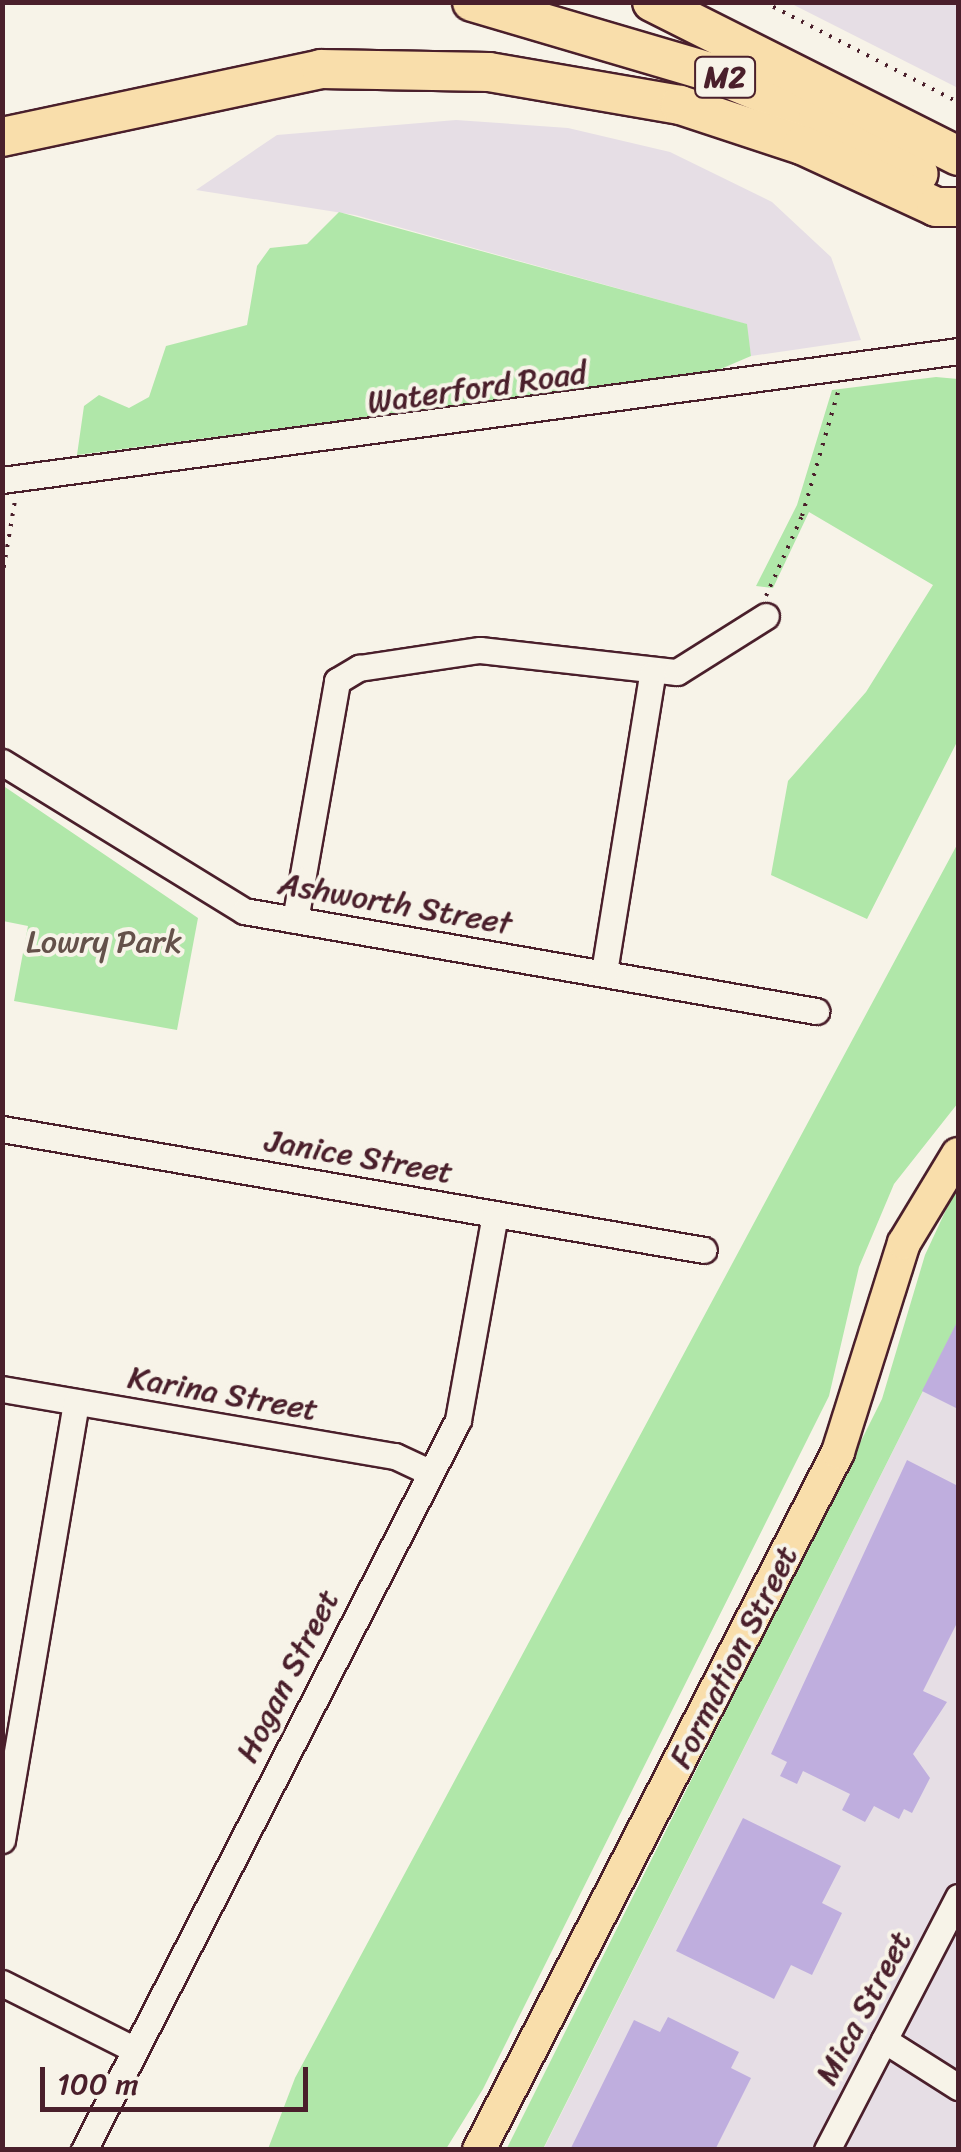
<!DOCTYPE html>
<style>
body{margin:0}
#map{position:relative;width:961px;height:2152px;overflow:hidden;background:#f7f3e8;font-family:Sriracha,sans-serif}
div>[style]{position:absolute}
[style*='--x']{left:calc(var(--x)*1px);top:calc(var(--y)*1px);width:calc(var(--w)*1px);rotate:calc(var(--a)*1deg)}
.built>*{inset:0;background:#e6dee5}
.green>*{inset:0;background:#b0e7a9}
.building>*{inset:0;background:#bfaede}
.path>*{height:4px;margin-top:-2px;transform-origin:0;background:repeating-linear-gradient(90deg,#4a1f2b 0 2.5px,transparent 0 10.5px)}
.roads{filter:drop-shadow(2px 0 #4a1f2b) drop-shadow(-2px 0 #4a1f2b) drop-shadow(0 2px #4a1f2b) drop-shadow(0 -2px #4a1f2b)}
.minor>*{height:25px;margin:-12.5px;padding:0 12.5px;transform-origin:12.5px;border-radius:12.5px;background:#f7f3e8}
.major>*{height:32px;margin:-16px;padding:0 16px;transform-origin:16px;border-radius:16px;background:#f9deab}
.highway>*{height:38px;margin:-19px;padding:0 19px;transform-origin:19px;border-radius:19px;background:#f9deab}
span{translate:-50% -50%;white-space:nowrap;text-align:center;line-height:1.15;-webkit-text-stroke:8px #f7f3e8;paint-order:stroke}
.shield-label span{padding:2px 8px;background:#f7f3e8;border:2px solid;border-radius:8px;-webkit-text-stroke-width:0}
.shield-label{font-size:30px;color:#4a1f2b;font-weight:700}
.street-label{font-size:32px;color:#4a1f2b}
.park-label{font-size:32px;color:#64514a}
.frame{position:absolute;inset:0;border:5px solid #4a1f2b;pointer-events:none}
.scale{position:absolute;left:40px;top:2067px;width:268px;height:45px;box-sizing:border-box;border:5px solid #4a1f2b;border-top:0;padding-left:12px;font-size:30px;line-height:35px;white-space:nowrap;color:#4a1f2b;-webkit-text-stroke:8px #f7f3e8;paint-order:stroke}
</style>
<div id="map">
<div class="built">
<div style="clip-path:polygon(790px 3px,958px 3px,958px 88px)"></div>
<div style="clip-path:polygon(456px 120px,568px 128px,670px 152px,772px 202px,831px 257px,861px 340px,751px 356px,746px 324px,355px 215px,196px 190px,277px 135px)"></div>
<div style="clip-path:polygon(958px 1321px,958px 2149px,543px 2150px)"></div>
</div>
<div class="green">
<div style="clip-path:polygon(339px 212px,747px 324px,751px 356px,716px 371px,77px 455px,84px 406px,99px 395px,129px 408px,149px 397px,166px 346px,247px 325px,257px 266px,270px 248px,307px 244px)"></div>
<div style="clip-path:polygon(936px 377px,958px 379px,958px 740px,867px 919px,771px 875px,788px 781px,866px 692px,933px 585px,809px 512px,773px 588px,756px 586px,797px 505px,832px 390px)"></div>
<div style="clip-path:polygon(2px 785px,198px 918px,177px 1030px,14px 1001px,28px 926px,3px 921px)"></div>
<div style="clip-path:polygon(958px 843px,958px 1103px,894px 1184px,859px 1267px,829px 1396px,483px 2089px,446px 2149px,268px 2149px,295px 2078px)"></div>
<div style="clip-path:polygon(958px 1184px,958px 1321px,543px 2149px,506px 2150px,882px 1399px,925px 1255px)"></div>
</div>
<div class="building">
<div style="clip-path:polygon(958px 1320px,958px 1409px,922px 1391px)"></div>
<div style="clip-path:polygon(907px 1460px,958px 1486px,958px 1621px,923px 1691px,947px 1702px,913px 1754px,930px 1778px,912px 1813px,904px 1809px,899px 1819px,874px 1806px,865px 1822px,842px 1810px,850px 1794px,803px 1771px,797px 1784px,780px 1776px,787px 1762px,771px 1754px)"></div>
<div style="clip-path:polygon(743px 1818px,841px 1866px,822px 1903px,842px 1913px,812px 1975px,791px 1965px,774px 1999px,676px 1951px)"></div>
<div style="clip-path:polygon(668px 2017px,739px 2052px,731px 2068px,751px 2078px,715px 2150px,570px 2150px,634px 2020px,660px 2032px)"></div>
</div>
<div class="path">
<div style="--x:764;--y:2;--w:218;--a:27.3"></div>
<div style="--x:2;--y:578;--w:79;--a:-80.5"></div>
<div style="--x:766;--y:596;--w:88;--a:-65.8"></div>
<div style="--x:802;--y:516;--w:136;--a:-73.8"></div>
</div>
<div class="roads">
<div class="minor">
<div style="--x:2;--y:480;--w:965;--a:-7.68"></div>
<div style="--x:2;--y:762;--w:284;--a:31.6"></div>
<div style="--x:244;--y:911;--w:581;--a:9.92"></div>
<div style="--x:295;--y:920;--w:243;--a:-80"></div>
<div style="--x:337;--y:681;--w:26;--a:-31"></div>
<div style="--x:359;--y:668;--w:122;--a:-8.5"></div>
<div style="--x:480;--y:650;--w:198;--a:6.4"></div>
<div style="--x:677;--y:672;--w:105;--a:-32.2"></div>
<div style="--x:604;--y:972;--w:302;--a:-80.8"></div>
<div style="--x:2;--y:1129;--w:712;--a:9.78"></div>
<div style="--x:2;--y:1389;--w:399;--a:9.7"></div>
<div style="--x:395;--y:1456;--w:38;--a:25"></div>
<div style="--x:2;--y:1840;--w:444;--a:-80.4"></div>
<div style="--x:2;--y:1983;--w:147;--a:26.7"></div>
<div style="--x:884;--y:2040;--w:88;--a:32.4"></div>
<div style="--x:84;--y:2150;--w:820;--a:-62.87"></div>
<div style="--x:458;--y:1420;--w:209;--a:-79.8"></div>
<div style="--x:827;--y:2150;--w:285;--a:-62.6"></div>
</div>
<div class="major">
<div style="--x:479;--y:2150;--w:785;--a:-62.78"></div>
<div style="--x:838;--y:1452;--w:219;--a:-72.5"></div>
<div style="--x:904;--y:1243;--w:104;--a:-58.8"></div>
</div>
<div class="highway">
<div style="--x:472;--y:2;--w:252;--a:16.4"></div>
<div style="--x:714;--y:73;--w:113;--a:22.5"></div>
<div style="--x:818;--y:116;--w:116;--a:29.9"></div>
<div style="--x:652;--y:2;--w:343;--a:26.7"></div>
<div style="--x:2;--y:137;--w:326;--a:-12"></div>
<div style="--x:321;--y:69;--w:168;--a:1"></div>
<div style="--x:489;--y:72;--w:194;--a:9.8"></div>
<div style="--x:680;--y:105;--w:128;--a:18.2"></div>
<div style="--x:802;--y:145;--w:148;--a:24.8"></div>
<div style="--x:936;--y:207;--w:22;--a:0"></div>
</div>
</div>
<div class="shield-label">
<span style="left:725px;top:77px">M2</span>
</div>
<div class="street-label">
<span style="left:477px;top:388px;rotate:-8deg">Waterford Road</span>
<span style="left:395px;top:904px;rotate:10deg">Ashworth Street</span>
<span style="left:359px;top:1157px;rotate:10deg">Janice Street</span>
<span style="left:223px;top:1394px;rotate:10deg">Karina Street</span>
<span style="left:734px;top:1657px;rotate:-63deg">Formation Street</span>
<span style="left:288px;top:1676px;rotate:-63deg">Hogan Street</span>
<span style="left:864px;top:2008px;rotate:-62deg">Mica Street</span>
</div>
<div class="park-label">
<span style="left:104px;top:942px">Lowry Park</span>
</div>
<div class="frame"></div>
<div class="scale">100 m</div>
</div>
